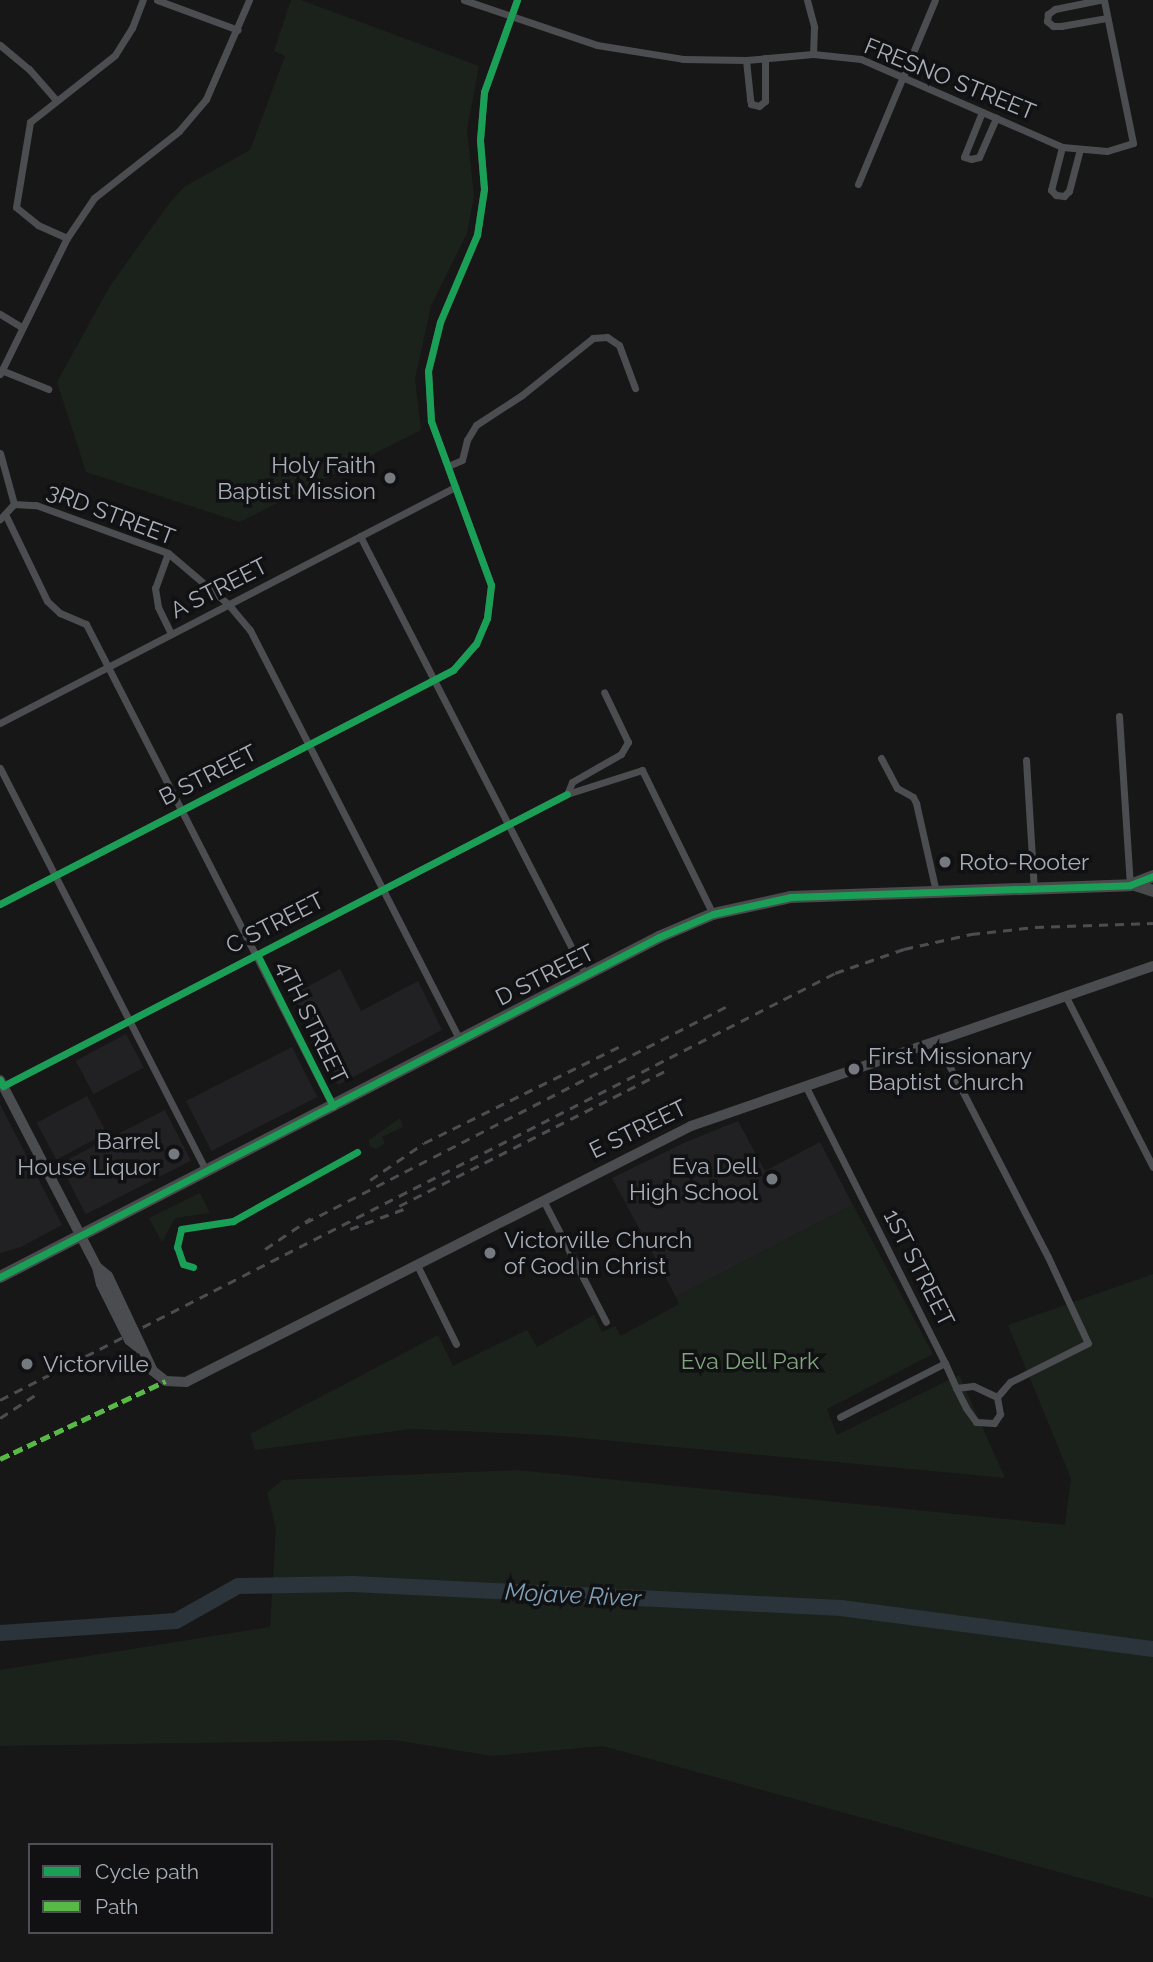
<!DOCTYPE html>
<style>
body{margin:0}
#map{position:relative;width:1153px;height:1962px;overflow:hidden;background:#171717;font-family:Raleway,sans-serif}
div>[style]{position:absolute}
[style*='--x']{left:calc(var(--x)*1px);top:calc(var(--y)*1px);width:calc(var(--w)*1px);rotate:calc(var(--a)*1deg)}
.built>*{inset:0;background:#212123;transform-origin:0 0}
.green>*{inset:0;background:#1b221b}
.river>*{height:16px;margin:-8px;padding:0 8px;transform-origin:8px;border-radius:8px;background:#2a343a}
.street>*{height:7px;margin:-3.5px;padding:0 3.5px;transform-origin:3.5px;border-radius:3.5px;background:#4b4d50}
.secondary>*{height:10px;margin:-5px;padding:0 5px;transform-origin:5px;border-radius:5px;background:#4a4c4f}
.primary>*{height:12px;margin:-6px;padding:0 6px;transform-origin:6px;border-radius:6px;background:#494a4c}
.rail>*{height:2.5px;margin-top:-1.25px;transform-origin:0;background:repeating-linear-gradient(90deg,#4b4d50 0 9px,transparent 0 16px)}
.quiet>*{height:5px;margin-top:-2.5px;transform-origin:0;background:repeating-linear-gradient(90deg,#58b947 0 10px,transparent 0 15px)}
.cycleway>*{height:7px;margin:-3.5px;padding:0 3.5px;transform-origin:3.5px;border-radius:3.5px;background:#1a9f57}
.dots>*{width:19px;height:19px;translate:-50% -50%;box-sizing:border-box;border:4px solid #111113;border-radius:50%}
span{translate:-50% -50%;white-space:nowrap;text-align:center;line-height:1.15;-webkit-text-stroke:7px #111113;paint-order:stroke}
.street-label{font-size:23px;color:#a8afb9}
.poi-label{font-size:23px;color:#a8afb9}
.right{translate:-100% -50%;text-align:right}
.left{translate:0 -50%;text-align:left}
.park-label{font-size:23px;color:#7fa57e}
.water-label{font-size:24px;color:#7da0b5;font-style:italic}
.legend{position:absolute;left:28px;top:1843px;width:245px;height:91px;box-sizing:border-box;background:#111113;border:2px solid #4d5055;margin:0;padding:9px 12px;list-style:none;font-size:21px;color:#a8afb9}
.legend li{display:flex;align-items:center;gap:14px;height:35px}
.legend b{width:35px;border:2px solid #4d5055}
</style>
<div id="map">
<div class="built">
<div style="clip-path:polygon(340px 969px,361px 1011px,418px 981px,442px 1030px,338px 1085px,293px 995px)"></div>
<div style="left:126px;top:1034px;width:38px;height:57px;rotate:62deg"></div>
<div style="left:292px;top:1047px;width:56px;height:119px;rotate:63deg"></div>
<div style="left:87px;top:1096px;width:42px;height:57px;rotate:62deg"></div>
<div style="clip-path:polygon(0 1104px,62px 1225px,21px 1247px,0 1253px)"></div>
<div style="left:165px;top:1110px;width:57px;height:118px;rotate:63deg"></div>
<div style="clip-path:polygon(738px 1121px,765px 1171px,820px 1142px,853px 1205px,676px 1297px,612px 1178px,686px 1142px)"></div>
</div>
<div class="green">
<div style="clip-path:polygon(291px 0,301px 0,479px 66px,467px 130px,474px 196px,467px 233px,431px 306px,415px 379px,421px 430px,240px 522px,86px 472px,57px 382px,110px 286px,168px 205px,184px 187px,250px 150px,285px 56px,274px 51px)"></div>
<div style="clip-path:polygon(400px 1118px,403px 1127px,382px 1137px,385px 1143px,376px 1149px,369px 1146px,369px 1140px)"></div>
<div style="clip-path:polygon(200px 1193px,210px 1213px,175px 1218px,162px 1242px,149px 1218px)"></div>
<div style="clip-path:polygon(853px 1205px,933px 1354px,827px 1409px,837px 1435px,959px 1375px,1005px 1478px,549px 1435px,411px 1429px,255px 1450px,250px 1434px,438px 1335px,453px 1366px,527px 1330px,537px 1347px,594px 1315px,602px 1332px,615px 1326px,621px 1336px,679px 1304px,676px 1297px)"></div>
<div style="clip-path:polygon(1153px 1274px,1153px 1898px,603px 1746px,492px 1756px,394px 1740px,0 1746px,0 1670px,270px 1627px,276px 1529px,267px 1493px,282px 1480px,517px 1470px,1065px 1525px,1071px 1478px,1008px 1325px)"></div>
</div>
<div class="river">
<div style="--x:0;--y:1633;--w:176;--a:-3.9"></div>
<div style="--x:176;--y:1621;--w:71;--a:-29.4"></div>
<div style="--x:238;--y:1586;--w:114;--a:-1"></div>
<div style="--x:352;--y:1584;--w:490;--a:2.8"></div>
<div style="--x:841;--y:1608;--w:315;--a:7.5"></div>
</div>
<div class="street">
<div style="--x:157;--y:0;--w:86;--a:20.3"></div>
<div style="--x:464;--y:0;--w:140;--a:18.7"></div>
<div style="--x:597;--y:45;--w:87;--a:9.2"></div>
<div style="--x:683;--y:59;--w:63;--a:0.9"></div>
<div style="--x:746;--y:60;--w:67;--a:-5.1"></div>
<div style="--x:813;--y:54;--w:48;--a:5.9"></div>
<div style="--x:861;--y:59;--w:219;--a:23.6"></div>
<div style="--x:1062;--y:147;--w:45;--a:5.1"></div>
<div style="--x:1107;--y:151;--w:27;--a:-17"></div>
<div style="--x:1133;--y:143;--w:146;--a:-101.5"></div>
<div style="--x:807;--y:0;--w:28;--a:75"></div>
<div style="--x:814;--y:27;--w:27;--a:92"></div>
<div style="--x:1099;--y:0;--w:45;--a:168.4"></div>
<div style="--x:1055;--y:9;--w:9;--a:144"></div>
<div style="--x:1048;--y:14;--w:7;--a:98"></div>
<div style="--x:1047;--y:21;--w:8;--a:40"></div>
<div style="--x:1053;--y:26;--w:8;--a:0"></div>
<div style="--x:1061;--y:26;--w:47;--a:-9.9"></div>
<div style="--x:0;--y:45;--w:38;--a:40"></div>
<div style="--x:29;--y:69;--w:41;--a:48.9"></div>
<div style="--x:746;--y:60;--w:39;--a:84"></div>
<div style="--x:750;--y:99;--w:5;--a:79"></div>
<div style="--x:751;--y:104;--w:8;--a:14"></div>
<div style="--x:759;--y:106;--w:8;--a:-40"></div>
<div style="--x:765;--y:101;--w:43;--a:-90"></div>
<div style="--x:982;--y:112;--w:48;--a:111.8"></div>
<div style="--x:964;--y:157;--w:7;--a:16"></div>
<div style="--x:971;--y:159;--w:8;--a:-14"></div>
<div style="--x:979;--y:157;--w:43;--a:-66.4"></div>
<div style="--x:1062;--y:147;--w:44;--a:104.3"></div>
<div style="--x:1051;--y:190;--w:7;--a:45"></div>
<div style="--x:1056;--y:195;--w:8;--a:7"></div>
<div style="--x:1064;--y:196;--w:7;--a:-45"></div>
<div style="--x:1069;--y:191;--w:43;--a:-75.3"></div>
<div style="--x:858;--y:184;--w:199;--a:-67.3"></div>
<div style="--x:67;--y:238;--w:32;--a:-156"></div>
<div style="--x:38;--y:225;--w:28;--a:-141"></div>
<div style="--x:16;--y:207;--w:86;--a:-80.6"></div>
<div style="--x:30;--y:122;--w:108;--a:-38.2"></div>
<div style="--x:115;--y:55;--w:32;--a:-58"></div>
<div style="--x:132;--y:28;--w:30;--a:-69"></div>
<div style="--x:0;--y:314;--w:26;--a:31"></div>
<div style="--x:1;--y:370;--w:51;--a:22"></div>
<div style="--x:0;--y:374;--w:152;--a:-63.8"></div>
<div style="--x:67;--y:238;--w:48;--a:-56"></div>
<div style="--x:94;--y:198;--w:108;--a:-38.2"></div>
<div style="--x:179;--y:131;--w:42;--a:-49.8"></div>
<div style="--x:206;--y:99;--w:108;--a:-66.5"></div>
<div style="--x:0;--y:453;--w:53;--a:74.6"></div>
<div style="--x:14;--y:504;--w:21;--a:133"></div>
<div style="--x:448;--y:466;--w:15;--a:-23"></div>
<div style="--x:462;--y:460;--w:21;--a:-76"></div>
<div style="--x:467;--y:440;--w:17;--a:-59"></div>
<div style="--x:476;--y:425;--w:55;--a:-33.1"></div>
<div style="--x:522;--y:395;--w:91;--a:-38.8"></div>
<div style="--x:593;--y:338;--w:14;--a:-4"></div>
<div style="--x:607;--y:337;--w:14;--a:34"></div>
<div style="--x:619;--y:345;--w:46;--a:69.6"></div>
<div style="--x:14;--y:504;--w:22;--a:3"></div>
<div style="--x:36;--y:505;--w:140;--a:20"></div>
<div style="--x:168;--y:553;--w:79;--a:40.4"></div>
<div style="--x:228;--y:604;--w:34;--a:50"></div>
<div style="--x:250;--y:630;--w:461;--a:62.9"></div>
<div style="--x:6;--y:516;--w:94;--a:64.2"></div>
<div style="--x:47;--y:601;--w:18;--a:43"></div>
<div style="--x:60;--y:613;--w:28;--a:23"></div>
<div style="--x:86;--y:624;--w:542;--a:62.87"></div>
<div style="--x:360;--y:536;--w:495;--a:62.8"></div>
<div style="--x:168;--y:553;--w:37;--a:110"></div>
<div style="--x:155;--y:588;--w:19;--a:81"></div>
<div style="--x:158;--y:607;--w:30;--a:64"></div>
<div style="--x:1119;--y:716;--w:169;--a:86.3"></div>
<div style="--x:0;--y:723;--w:513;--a:-27.41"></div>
<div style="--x:881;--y:758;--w:34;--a:62"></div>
<div style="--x:897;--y:788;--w:18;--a:29"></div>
<div style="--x:913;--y:797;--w:7;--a:63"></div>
<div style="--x:916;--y:803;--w:91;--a:77.3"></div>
<div style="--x:1026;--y:760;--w:129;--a:86.5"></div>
<div style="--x:0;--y:768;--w:453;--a:62.9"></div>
<div style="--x:567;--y:794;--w:13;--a:-67"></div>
<div style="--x:572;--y:782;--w:56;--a:-29.7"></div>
<div style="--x:621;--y:754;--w:14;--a:-60"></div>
<div style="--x:628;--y:742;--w:55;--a:-115.6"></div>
<div style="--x:0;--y:904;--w:510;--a:-27.32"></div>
<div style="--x:453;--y:670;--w:35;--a:-49"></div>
<div style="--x:476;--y:644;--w:28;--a:-67"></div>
<div style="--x:487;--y:618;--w:33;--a:-83"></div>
<div style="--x:491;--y:585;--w:175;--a:-110.1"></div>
<div style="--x:431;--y:421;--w:50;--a:-93.4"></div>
<div style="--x:428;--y:371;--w:50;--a:-76.2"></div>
<div style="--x:440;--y:322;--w:95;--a:-67"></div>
<div style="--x:477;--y:235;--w:47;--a:-81.3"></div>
<div style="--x:484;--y:189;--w:49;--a:-94.7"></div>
<div style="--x:480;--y:140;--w:48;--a:-85.2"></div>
<div style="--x:484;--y:92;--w:98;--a:-70.3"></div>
<div style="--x:1065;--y:995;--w:193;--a:62.9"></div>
<div style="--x:936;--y:1040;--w:244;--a:62.7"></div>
<div style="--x:1048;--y:1257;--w:95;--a:65.1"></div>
<div style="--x:1088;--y:1343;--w:87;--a:153.4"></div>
<div style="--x:1010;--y:1382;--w:20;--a:131"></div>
<div style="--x:805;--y:1085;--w:311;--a:63.3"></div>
<div style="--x:945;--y:1363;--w:118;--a:152.8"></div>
<div style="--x:1;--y:1087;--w:637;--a:-27.37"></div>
<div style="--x:567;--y:794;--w:79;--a:-17.7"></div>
<div style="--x:642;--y:770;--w:161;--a:63.8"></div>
<div style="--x:543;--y:1200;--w:137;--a:62.7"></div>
<div style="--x:417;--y:1265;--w:88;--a:63.7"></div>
<div style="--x:945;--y:1363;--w:27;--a:66"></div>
<div style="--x:956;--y:1388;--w:22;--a:63"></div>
<div style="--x:966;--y:1408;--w:17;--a:54"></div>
<div style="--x:976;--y:1422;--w:18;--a:3"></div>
<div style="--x:994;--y:1423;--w:11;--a:-56"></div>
<div style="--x:1000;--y:1414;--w:17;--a:-100"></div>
<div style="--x:997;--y:1397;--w:26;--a:-155"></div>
<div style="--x:973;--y:1386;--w:17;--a:173"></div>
</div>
<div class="secondary">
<div style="--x:0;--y:1080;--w:211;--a:62.6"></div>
<div style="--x:97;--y:1267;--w:17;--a:77"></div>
<div style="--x:101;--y:1284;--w:63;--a:63.4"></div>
<div style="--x:129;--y:1340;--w:14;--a:39"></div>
<div style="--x:97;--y:1267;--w:14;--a:39"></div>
<div style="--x:108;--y:1276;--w:105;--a:64.7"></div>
<div style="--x:153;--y:1371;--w:16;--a:38"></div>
<div style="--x:166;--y:1381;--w:20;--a:3"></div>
<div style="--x:186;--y:1382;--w:566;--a:-26.88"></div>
<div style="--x:691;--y:1126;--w:489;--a:-19.1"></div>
</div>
<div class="primary">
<div style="--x:1135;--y:885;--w:19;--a:18"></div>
<div style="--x:0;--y:1277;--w:742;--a:-27.29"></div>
<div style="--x:659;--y:937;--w:59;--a:-23.1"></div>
<div style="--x:713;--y:914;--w:80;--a:-12.3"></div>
<div style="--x:791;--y:897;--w:339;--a:-2"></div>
<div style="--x:1130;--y:885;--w:25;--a:-21"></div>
</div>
<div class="rail">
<div style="--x:370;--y:1180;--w:65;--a:-34.4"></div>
<div style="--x:424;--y:1143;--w:221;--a:-26.3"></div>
<div style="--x:399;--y:1206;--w:303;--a:-26.9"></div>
<div style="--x:305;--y:1223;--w:478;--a:-27.2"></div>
<div style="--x:350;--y:1229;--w:63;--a:-20.4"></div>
<div style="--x:265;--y:1249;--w:55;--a:-34"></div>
<div style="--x:0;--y:1400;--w:938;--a:-27.08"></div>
<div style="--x:835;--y:973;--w:73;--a:-19.2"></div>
<div style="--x:904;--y:949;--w:69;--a:-12.6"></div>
<div style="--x:971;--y:934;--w:64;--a:-6.2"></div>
<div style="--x:1035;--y:927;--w:118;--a:-1.9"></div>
<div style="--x:0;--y:1418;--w:42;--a:-33.3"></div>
</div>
<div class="quiet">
<div style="--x:0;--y:1459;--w:183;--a:-25.2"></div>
</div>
<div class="cycleway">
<div style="--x:0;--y:904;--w:510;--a:-27.32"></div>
<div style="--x:453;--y:670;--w:35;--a:-49"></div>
<div style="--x:476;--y:644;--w:28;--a:-67"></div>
<div style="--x:487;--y:618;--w:33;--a:-83"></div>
<div style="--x:491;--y:585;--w:175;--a:-110.1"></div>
<div style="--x:431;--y:421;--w:50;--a:-93.4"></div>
<div style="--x:428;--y:371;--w:50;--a:-76.2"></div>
<div style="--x:440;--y:322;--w:95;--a:-67"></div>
<div style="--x:477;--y:235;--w:47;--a:-81.3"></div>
<div style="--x:484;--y:189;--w:49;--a:-94.7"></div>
<div style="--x:480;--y:140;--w:48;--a:-85.2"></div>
<div style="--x:484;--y:92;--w:98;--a:-70.3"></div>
<div style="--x:257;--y:954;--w:170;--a:63.4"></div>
<div style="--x:0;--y:1080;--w:7;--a:63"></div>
<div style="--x:3;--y:1086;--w:635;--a:-27.37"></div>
<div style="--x:193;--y:1267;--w:10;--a:-163"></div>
<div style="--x:183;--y:1264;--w:18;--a:-109"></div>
<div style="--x:177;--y:1247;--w:18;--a:-77"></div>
<div style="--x:181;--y:1229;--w:53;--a:-8.7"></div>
<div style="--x:233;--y:1221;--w:142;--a:-29.1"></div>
<div style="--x:0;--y:1277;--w:742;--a:-27.29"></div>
<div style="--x:659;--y:937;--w:59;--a:-23.1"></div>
<div style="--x:713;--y:914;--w:80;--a:-12.3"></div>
<div style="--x:791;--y:897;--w:339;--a:-2"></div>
<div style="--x:1130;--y:885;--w:25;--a:-21"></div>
</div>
<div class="dots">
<div style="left:390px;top:478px;background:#757a80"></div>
<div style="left:945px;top:862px;background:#757a80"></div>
<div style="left:854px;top:1069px;background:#757a80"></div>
<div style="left:174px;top:1154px;background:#757a80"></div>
<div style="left:772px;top:1179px;background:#757a80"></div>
<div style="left:490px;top:1253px;background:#757a80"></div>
<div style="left:27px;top:1364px;background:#757a80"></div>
</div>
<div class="street-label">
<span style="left:950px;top:79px;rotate:22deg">FRESNO STREET</span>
<span style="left:111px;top:514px;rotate:21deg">3RD STREET</span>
<span style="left:219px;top:588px;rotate:-27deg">A STREET</span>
<span style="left:208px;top:775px;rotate:-27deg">B STREET</span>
<span style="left:275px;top:923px;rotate:-27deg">C STREET</span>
<span style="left:545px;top:975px;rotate:-27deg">D STREET</span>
<span style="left:312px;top:1022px;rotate:64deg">4TH STREET</span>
<span style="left:638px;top:1129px;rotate:-26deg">E STREET</span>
<span style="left:919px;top:1268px;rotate:63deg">1ST STREET</span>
</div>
<div class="poi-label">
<span class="right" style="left:376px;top:478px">Holy Faith<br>Baptist Mission</span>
<span class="left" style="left:959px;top:862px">Roto-Rooter</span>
<span class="left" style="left:868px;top:1069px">First Missionary<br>Baptist Church</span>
<span class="right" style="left:160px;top:1154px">Barrel<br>House Liquor</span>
<span class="right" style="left:758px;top:1179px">Eva Dell<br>High School</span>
<span class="left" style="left:504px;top:1253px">Victorville Church<br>of God in Christ</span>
<span class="left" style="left:43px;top:1364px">Victorville</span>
</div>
<div class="park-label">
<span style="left:750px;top:1361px">Eva Dell Park</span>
</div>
<div class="water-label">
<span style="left:573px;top:1595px;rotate:3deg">Mojave River</span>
</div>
<ul class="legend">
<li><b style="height:9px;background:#1a9f57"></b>Cycle path</li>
<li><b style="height:9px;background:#58b947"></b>Path</li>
</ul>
</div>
